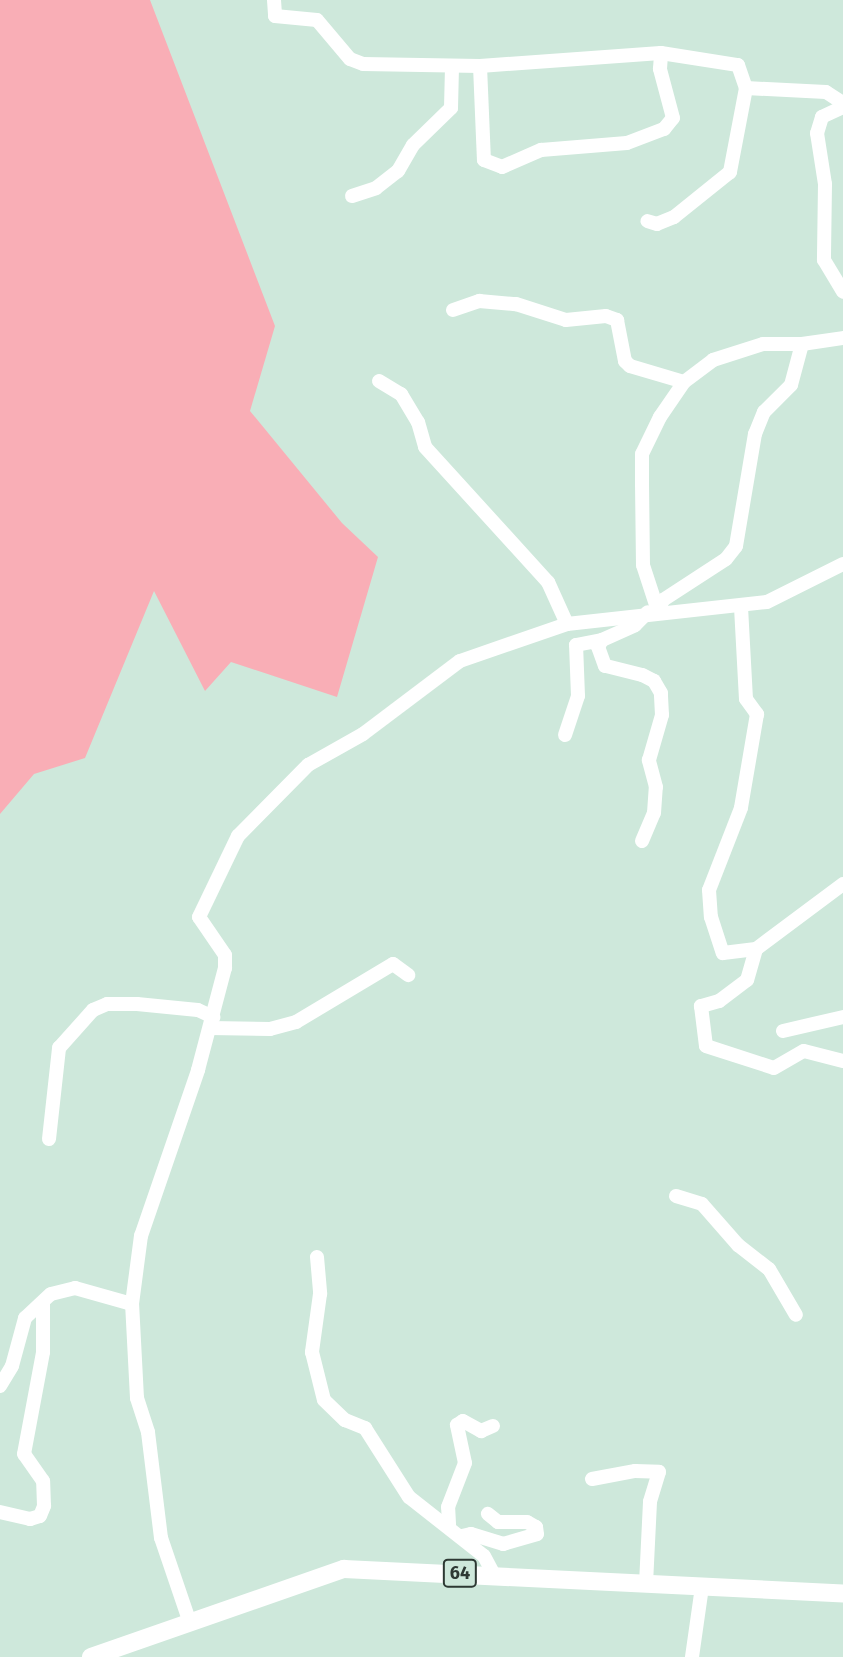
<!DOCTYPE html>
<style>
body{margin:0}
#map{position:relative;width:843px;height:1657px;overflow:hidden;background:#cee8db;font-family:"Fira Sans",sans-serif}
div>[style]{position:absolute}
[style*='--x']{left:calc(var(--x)*1px);top:calc(var(--y)*1px);width:calc(var(--w)*1px);rotate:calc(var(--a)*1deg)}
.green>*{inset:0;background:#f9aeb6}
.minor>*{height:14px;margin:-7px;padding:0 7px;transform-origin:7px;border-radius:7px;background:#fff}
.major>*{height:18px;margin:-9px;padding:0 9px;transform-origin:9px;border-radius:9px;background:#fff}
span{translate:-50% -50%;white-space:nowrap;text-align:center;line-height:1.15;-webkit-text-stroke:7px #cee8db;paint-order:stroke}
.shield-label span{padding:2px 5px;background:#cee8db;border:2px solid;border-radius:5px;-webkit-text-stroke-width:0}
.shield-label{font-size:18px;color:#2d3833;font-weight:700}
</style>
<div id="map">
<div class="green">
<div style="clip-path:polygon(0 0,150px 0,275px 326px,250px 411px,342px 523px,378px 557px,337px 697px,231px 662px,205px 691px,154px 591px,85px 758px,34px 774px,0 814px)"></div>
</div>
<div class="minor">
<div style="--x:274;--y:0;--w:16;--a:86"></div>
<div style="--x:275;--y:16;--w:42;--a:5.4"></div>
<div style="--x:317;--y:20;--w:51;--a:49.8"></div>
<div style="--x:350;--y:59;--w:14;--a:21"></div>
<div style="--x:363;--y:64;--w:117;--a:1"></div>
<div style="--x:480;--y:66;--w:181;--a:-4.1"></div>
<div style="--x:661;--y:53;--w:78;--a:8.9"></div>
<div style="--x:738;--y:65;--w:24;--a:71"></div>
<div style="--x:746;--y:88;--w:86;--a:100.8"></div>
<div style="--x:730;--y:172;--w:72;--a:141.2"></div>
<div style="--x:674;--y:217;--w:18;--a:158"></div>
<div style="--x:657;--y:224;--w:10;--a:-163"></div>
<div style="--x:480;--y:66;--w:94;--a:87.6"></div>
<div style="--x:484;--y:160;--w:19;--a:21"></div>
<div style="--x:502;--y:167;--w:43;--a:-23.6"></div>
<div style="--x:541;--y:150;--w:86;--a:-4.7"></div>
<div style="--x:627;--y:143;--w:40;--a:-21"></div>
<div style="--x:664;--y:129;--w:14;--a:-51"></div>
<div style="--x:673;--y:118;--w:51;--a:-104.9"></div>
<div style="--x:660;--y:69;--w:16;--a:-86"></div>
<div style="--x:746;--y:88;--w:80;--a:2.9"></div>
<div style="--x:826;--y:92;--w:20;--a:33"></div>
<div style="--x:843;--y:107;--w:23;--a:155"></div>
<div style="--x:822;--y:117;--w:17;--a:107"></div>
<div style="--x:817;--y:133;--w:52;--a:81.1"></div>
<div style="--x:825;--y:184;--w:76;--a:90.8"></div>
<div style="--x:824;--y:260;--w:37;--a:59"></div>
<div style="--x:352;--y:196;--w:25;--a:-18"></div>
<div style="--x:376;--y:188;--w:28;--a:-38"></div>
<div style="--x:398;--y:171;--w:30;--a:-60"></div>
<div style="--x:413;--y:145;--w:53;--a:-44.2"></div>
<div style="--x:451;--y:108;--w:42;--a:-88.6"></div>
<div style="--x:453;--y:310;--w:28;--a:-19"></div>
<div style="--x:479;--y:301;--w:37;--a:5"></div>
<div style="--x:516;--y:304;--w:52;--a:17.7"></div>
<div style="--x:566;--y:320;--w:40;--a:-5.7"></div>
<div style="--x:606;--y:316;--w:12;--a:20"></div>
<div style="--x:617;--y:320;--w:42;--a:79"></div>
<div style="--x:625;--y:361;--w:7;--a:45"></div>
<div style="--x:630;--y:366;--w:56;--a:16.5"></div>
<div style="--x:379;--y:381;--w:26;--a:31"></div>
<div style="--x:401;--y:394;--w:33;--a:59"></div>
<div style="--x:418;--y:422;--w:26;--a:74"></div>
<div style="--x:425;--y:447;--w:183;--a:47.7"></div>
<div style="--x:548;--y:582;--w:46;--a:65.7"></div>
<div style="--x:741;--y:607;--w:92;--a:86.9"></div>
<div style="--x:746;--y:699;--w:19;--a:54"></div>
<div style="--x:757;--y:714;--w:95;--a:99.7"></div>
<div style="--x:741;--y:808;--w:88;--a:111.3"></div>
<div style="--x:709;--y:890;--w:27;--a:86"></div>
<div style="--x:711;--y:917;--w:38;--a:72"></div>
<div style="--x:723;--y:953;--w:33;--a:-7"></div>
<div style="--x:658;--y:611;--w:48;--a:-108.1"></div>
<div style="--x:643;--y:565;--w:81;--a:-90.7"></div>
<div style="--x:642;--y:484;--w:30;--a:-90"></div>
<div style="--x:642;--y:454;--w:41;--a:-64.1"></div>
<div style="--x:660;--y:417;--w:42;--a:-55.6"></div>
<div style="--x:684;--y:382;--w:36;--a:-37"></div>
<div style="--x:713;--y:360;--w:52;--a:-17.7"></div>
<div style="--x:763;--y:344;--w:39;--a:0"></div>
<div style="--x:658;--y:611;--w:12;--a:-66"></div>
<div style="--x:663;--y:600;--w:75;--a:-33.1"></div>
<div style="--x:726;--y:559;--w:16;--a:-52"></div>
<div style="--x:736;--y:546;--w:114;--a:-80.4"></div>
<div style="--x:755;--y:434;--w:24;--a:-68"></div>
<div style="--x:764;--y:412;--w:38;--a:-45"></div>
<div style="--x:791;--y:385;--w:42;--a:-75"></div>
<div style="--x:802;--y:344;--w:41;--a:-8.3"></div>
<div style="--x:565;--y:735;--w:41;--a:-71.6"></div>
<div style="--x:578;--y:696;--w:51;--a:-92.2"></div>
<div style="--x:576;--y:645;--w:26;--a:-11"></div>
<div style="--x:642;--y:841;--w:30;--a:-67"></div>
<div style="--x:654;--y:813;--w:26;--a:-86"></div>
<div style="--x:656;--y:787;--w:28;--a:-105"></div>
<div style="--x:649;--y:760;--w:47;--a:-73.9"></div>
<div style="--x:662;--y:715;--w:22;--a:-93"></div>
<div style="--x:661;--y:693;--w:14;--a:-120"></div>
<div style="--x:654;--y:681;--w:13;--a:-153"></div>
<div style="--x:642;--y:675;--w:38;--a:-166"></div>
<div style="--x:605;--y:666;--w:20;--a:-110"></div>
<div style="--x:598;--y:647;--w:8;--a:-60"></div>
<div style="--x:602;--y:640;--w:36;--a:-24"></div>
<div style="--x:635;--y:625;--w:18;--a:-45"></div>
<div style="--x:843;--y:884;--w:109;--a:143.2"></div>
<div style="--x:756;--y:949;--w:32;--a:106"></div>
<div style="--x:747;--y:980;--w:35;--a:143"></div>
<div style="--x:719;--y:1001;--w:19;--a:164"></div>
<div style="--x:701;--y:1006;--w:40;--a:82.9"></div>
<div style="--x:706;--y:1046;--w:71;--a:17.9"></div>
<div style="--x:774;--y:1068;--w:34;--a:-30"></div>
<div style="--x:804;--y:1051;--w:40;--a:14.4"></div>
<div style="--x:210;--y:1028;--w:60;--a:1"></div>
<div style="--x:270;--y:1029;--w:27;--a:-15"></div>
<div style="--x:296;--y:1022;--w:113;--a:-30.9"></div>
<div style="--x:393;--y:964;--w:19;--a:36"></div>
<div style="--x:783;--y:1031;--w:62;--a:-13.1"></div>
<div style="--x:49;--y:1139;--w:92;--a:-83.7"></div>
<div style="--x:59;--y:1048;--w:51;--a:-48.2"></div>
<div style="--x:93;--y:1010;--w:15;--a:-23"></div>
<div style="--x:107;--y:1004;--w:30;--a:0"></div>
<div style="--x:137;--y:1004;--w:61;--a:5.6"></div>
<div style="--x:198;--y:1010;--w:17;--a:25"></div>
<div style="--x:676;--y:1196;--w:27;--a:17"></div>
<div style="--x:702;--y:1204;--w:55;--a:48.7"></div>
<div style="--x:738;--y:1245;--w:39;--a:38"></div>
<div style="--x:769;--y:1269;--w:53;--a:59.6"></div>
<div style="--x:317;--y:1257;--w:37;--a:85"></div>
<div style="--x:320;--y:1294;--w:59;--a:97.9"></div>
<div style="--x:312;--y:1352;--w:49;--a:76"></div>
<div style="--x:324;--y:1400;--w:29;--a:44"></div>
<div style="--x:345;--y:1420;--w:22;--a:22"></div>
<div style="--x:365;--y:1428;--w:82;--a:57.5"></div>
<div style="--x:409;--y:1497;--w:95;--a:38.2"></div>
<div style="--x:484;--y:1556;--w:21;--a:62"></div>
<div style="--x:0;--y:1386;--w:23;--a:-59"></div>
<div style="--x:12;--y:1366;--w:50;--a:-74.8"></div>
<div style="--x:25;--y:1318;--w:35;--a:-43"></div>
<div style="--x:51;--y:1294;--w:25;--a:-14"></div>
<div style="--x:75;--y:1288;--w:59;--a:15.7"></div>
<div style="--x:592;--y:1479;--w:44;--a:-10.5"></div>
<div style="--x:635;--y:1471;--w:24;--a:2"></div>
<div style="--x:659;--y:1472;--w:31;--a:107"></div>
<div style="--x:650;--y:1502;--w:82;--a:92.8"></div>
<div style="--x:0;--y:1512;--w:31;--a:13"></div>
<div style="--x:30;--y:1519;--w:10;--a:-17"></div>
<div style="--x:40;--y:1516;--w:11;--a:-68"></div>
<div style="--x:44;--y:1506;--w:25;--a:-92"></div>
<div style="--x:43;--y:1481;--w:33;--a:-125"></div>
<div style="--x:24;--y:1454;--w:104;--a:-79.4"></div>
<div style="--x:43;--y:1352;--w:50;--a:-90"></div>
<div style="--x:449;--y:1524;--w:17;--a:-93"></div>
<div style="--x:448;--y:1507;--w:47;--a:-68.9"></div>
<div style="--x:465;--y:1463;--w:39;--a:-102"></div>
<div style="--x:457;--y:1425;--w:7;--a:-34"></div>
<div style="--x:463;--y:1421;--w:21;--a:29"></div>
<div style="--x:481;--y:1431;--w:13;--a:-23"></div>
<div style="--x:462;--y:1536;--w:9;--a:-13"></div>
<div style="--x:471;--y:1534;--w:34;--a:17"></div>
<div style="--x:503;--y:1544;--w:35;--a:-16"></div>
<div style="--x:537;--y:1534;--w:7;--a:-98"></div>
<div style="--x:536;--y:1527;--w:10;--a:-151"></div>
<div style="--x:527;--y:1522;--w:29;--a:180"></div>
<div style="--x:498;--y:1522;--w:13;--a:-141"></div>
<div style="--x:190;--y:1623;--w:90;--a:-108.8"></div>
<div style="--x:161;--y:1538;--w:107;--a:-97"></div>
<div style="--x:148;--y:1432;--w:36;--a:-108"></div>
<div style="--x:137;--y:1398;--w:94;--a:-93"></div>
<div style="--x:132;--y:1304;--w:69;--a:-82.5"></div>
<div style="--x:141;--y:1236;--w:176;--a:-71"></div>
<div style="--x:198;--y:1070;--w:106;--a:-75.2"></div>
<div style="--x:225;--y:968;--w:13;--a:-90"></div>
<div style="--x:225;--y:955;--w:46;--a:-124.4"></div>
<div style="--x:199;--y:917;--w:90;--a:-64.3"></div>
<div style="--x:238;--y:836;--w:100;--a:-45.4"></div>
<div style="--x:308;--y:765;--w:63;--a:-29.4"></div>
<div style="--x:363;--y:734;--w:121;--a:-37"></div>
<div style="--x:460;--y:661;--w:113;--a:-19.1"></div>
<div style="--x:567;--y:624;--w:201;--a:-6.3"></div>
<div style="--x:767;--y:602;--w:85;--a:-26.6"></div>
<div style="--x:692;--y:1657;--w:71;--a:-81.9"></div>
</div>
<div class="major">
<div style="--x:91;--y:1657;--w:268;--a:-19.2"></div>
<div style="--x:344;--y:1569;--w:500;--a:2.8"></div>
</div>
<div class="shield-label">
<span style="left:460px;top:1573px">64</span>
</div>
</div>
